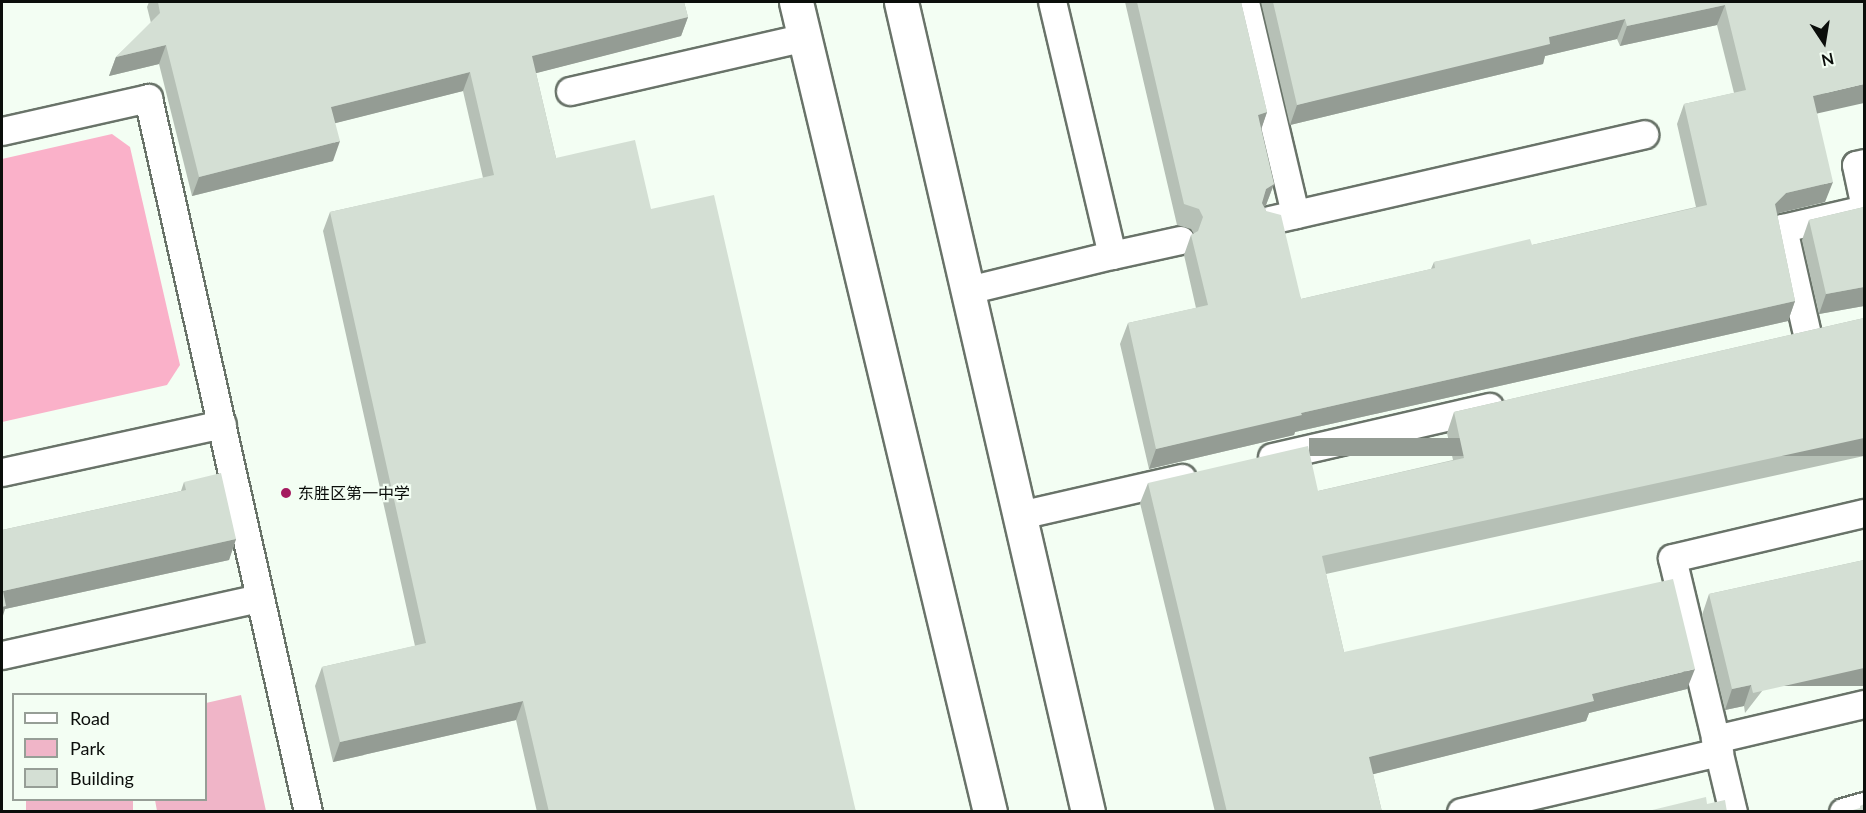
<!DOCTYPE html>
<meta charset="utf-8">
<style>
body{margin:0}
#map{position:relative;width:1866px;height:813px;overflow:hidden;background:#f3fef3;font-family:Lato,"Noto Sans SC",sans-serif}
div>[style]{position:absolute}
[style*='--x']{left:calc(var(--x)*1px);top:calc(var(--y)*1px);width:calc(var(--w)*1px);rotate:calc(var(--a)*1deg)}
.green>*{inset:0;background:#f0b5c8;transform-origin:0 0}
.forest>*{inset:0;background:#fab1c9}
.roads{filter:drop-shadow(2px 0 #697369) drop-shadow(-2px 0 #697369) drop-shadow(0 2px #697369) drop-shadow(0 -2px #697369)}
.service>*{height:27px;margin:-13.5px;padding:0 13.5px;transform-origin:13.5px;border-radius:13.5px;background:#fff}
.tertiary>*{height:33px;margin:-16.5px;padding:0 16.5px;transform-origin:16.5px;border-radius:16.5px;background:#fff}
.wall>*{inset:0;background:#b6c0b6}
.shaded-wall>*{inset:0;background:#949c94;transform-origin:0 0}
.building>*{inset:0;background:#d4dfd4}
.dots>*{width:16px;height:16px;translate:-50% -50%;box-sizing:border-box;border:3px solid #f3fef3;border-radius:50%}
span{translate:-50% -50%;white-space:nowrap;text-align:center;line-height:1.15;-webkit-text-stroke:4.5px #f3fef3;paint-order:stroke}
.poi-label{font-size:16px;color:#0b0e0b}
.left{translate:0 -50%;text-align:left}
.frame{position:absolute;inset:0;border:3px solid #0b0e0b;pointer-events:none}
.legend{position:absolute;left:12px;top:693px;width:195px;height:108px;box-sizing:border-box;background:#f3fef3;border:2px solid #969e96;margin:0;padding:8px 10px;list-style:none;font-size:18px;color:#0b0e0b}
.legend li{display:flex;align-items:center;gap:12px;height:30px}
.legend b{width:30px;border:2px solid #969e96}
.north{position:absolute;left:1794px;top:12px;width:60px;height:60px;-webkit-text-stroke:4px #f3fef3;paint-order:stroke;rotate:168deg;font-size:16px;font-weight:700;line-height:24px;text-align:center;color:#0b0e0b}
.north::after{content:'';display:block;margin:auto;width:21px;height:27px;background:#0b0e0b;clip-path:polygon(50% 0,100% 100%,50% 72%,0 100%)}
</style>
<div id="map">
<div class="green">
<div style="clip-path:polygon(241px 695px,266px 811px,157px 811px,155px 800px,206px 800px,206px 703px)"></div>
<div style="left:26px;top:800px;width:107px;height:11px"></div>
</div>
<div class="forest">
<div style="clip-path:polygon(112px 134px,130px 147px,180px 365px,167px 385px,2px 422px,2px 159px)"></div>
</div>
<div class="roads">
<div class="service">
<div style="--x:1245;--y:2;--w:218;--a:76.7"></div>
<div style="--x:570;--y:91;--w:241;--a:-12.9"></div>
<div style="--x:2;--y:131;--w:150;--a:-12.7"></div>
<div style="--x:148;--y:98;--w:732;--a:77.37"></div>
<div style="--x:1864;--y:163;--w:8;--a:166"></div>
<div style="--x:1856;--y:165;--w:39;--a:78"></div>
<div style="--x:1270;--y:220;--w:384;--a:-12.9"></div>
<div style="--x:1112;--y:255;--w:70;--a:-12.4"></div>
<div style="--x:968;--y:290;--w:148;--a:-13.7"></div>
<div style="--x:1112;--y:255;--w:260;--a:-103.3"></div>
<div style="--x:1807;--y:334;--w:109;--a:-102.8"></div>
<div style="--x:1783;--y:228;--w:83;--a:-13.2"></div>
<div style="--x:1272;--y:457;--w:223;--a:-13"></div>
<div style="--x:2;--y:472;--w:225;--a:-12.3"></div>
<div style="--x:1020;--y:515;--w:166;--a:-12.9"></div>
<div style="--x:2;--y:655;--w:264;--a:-12.5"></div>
<div style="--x:1715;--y:739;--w:153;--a:-13.2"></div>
<div style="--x:1461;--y:812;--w:265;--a:-13.1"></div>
<div style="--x:1733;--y:812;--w:261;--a:-103.5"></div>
<div style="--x:1672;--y:558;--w:197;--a:-13.2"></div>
<div style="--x:1843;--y:812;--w:22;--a:-16"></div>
</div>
<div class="tertiary">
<div style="--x:796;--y:2;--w:833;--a:76.53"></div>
<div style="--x:901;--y:2;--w:831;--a:77"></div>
</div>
</div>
<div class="wall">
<div style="clip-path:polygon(149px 2px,684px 2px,688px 17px,681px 36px,536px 73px,556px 158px,651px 209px,856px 812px,537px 812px,516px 720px,333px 762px,315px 686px,322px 667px,415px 646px,323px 231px,330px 212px,483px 178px,463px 91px,335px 123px,333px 161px,192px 196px,159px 64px,109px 76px,116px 57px,151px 23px,147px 7px)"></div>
<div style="clip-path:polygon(1125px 2px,1241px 2px,1267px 112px,1261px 129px,1274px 184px,1266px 205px,1264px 206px,1301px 299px,1431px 269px,1434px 262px,1532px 245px,1696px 207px,1677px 124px,1684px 104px,1734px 93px,1717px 25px,1620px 46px,1617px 39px,1545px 56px,1543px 64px,1290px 125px,1261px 2px,1864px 2px,1817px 114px,1825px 202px,1779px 213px,1777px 214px,1795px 301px,1788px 321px,1295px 432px,1294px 435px,1149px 469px,1120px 344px,1128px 323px,1196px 308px,1184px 255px,1191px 235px,1194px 234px,1191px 229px,1177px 225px)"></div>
<div style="clip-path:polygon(1864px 207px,1864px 306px,1819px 314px,1802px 240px,1809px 220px)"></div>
<div style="clip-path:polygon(1864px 318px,1864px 456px,1326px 574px,1344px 652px,1687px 689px,1589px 713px,1586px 721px,1373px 774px,1382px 812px,1215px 812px,1140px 503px,1148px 483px,1318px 491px,1453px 460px,1447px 433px,1454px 412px)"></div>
<div style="clip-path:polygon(184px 482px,236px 539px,229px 560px,5px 609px,2px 530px,181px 491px)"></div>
<div style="clip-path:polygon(1864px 560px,1745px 713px,1744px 706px,1725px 710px,1702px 615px,1709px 594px)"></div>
</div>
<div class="shaded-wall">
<div style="clip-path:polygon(1725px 5px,1717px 25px,1620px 46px,1627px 26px)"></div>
<div style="clip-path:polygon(688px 17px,681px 36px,525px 76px,532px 56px)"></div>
<div style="clip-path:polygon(1625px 19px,1617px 39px,1545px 56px,1543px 64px,1290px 125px,1297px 105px,1549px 37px)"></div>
<div style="clip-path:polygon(166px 45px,159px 64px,109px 76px,116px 57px)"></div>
<div style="clip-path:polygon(470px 72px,463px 91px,324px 126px,331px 107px)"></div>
<div style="clip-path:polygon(1864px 84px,1864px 103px,1806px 116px,1813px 96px)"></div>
<div style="clip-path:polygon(1267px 112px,1260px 133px,1258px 115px)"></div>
<div style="clip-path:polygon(340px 141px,333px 161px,192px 196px,199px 177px)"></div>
<div style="clip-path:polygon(1833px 182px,1825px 202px,1779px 213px,1768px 224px,1775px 204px,1786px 193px)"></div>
<div style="clip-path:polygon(1274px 184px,1266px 205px,1259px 209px,1266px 189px)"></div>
<div style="clip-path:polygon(1864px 287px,1864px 306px,1819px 314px,1826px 294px)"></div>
<div style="clip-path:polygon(1795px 301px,1788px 321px,1295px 432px,1294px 435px,1149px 469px,1156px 449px,1301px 413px)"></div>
<div style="left:1864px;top:438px;width:18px;height:555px;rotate:90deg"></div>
<div style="clip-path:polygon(236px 539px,229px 560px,5px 609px,2px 619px,2px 596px,3px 591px)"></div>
<div style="left:1864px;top:668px;width:18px;height:114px;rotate:90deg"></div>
<div style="clip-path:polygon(1695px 669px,1687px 689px,1589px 713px,1586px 721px,1362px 777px,1369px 757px,1592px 694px)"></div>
<div style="clip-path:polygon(1751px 685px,1744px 706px,1725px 710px,1732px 689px)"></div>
<div style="clip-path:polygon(523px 701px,516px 720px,333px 762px,340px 742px)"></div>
</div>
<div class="building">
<div style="clip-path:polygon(158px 2px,684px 2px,688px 17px,532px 56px,556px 158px,635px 140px,651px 209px,714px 195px,856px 812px,549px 812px,523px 701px,340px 742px,322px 667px,426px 643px,330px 212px,494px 175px,470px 72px,331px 107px,340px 141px,199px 177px,166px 45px,116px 57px,160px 13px)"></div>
<div style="clip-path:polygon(1137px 2px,1241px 2px,1267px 112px,1258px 115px,1274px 184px,1266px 189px,1262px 203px,1266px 211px,1281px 215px,1301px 299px,1435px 268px,1434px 262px,1530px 239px,1532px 245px,1707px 205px,1684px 104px,1746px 90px,1725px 5px,1627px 26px,1625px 19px,1549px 37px,1550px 44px,1297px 105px,1273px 2px,1864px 2px,1864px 84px,1813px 96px,1833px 182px,1786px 193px,1775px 204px,1795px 301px,1301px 413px,1302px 415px,1156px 449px,1128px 323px,1208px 305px,1191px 235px,1198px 231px,1203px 217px,1199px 209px,1184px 204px)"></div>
<div style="clip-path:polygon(1864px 207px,1864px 287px,1826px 294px,1809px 220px)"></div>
<div style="clip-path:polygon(1864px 318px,1864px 438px,1322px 556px,1344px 652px,1673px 579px,1695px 669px,1592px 694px,1594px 701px,1369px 757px,1382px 812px,1227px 812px,1148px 483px,1308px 446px,1318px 491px,1464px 458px,1454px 412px)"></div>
<div style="clip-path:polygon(221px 473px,236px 539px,3px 591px,6px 606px,2px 607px,2px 530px,186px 490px,184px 482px)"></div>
<div style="clip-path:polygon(1864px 560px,1864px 668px,1753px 693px,1751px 685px,1732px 689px,1709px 594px)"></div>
<div style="clip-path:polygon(1706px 797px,1707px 804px,1725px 800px,1727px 812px,1644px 812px)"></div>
<div style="clip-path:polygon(1864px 804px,1864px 812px,1846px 812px,1860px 808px,1860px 806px)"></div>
</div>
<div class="dots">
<div style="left:286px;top:493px;background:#a51a5f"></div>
</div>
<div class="poi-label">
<span class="left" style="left:298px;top:493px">东胜区第一中学</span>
</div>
<div class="frame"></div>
<ul class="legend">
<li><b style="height:8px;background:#fff"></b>Road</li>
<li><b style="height:16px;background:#f0b5c8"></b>Park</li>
<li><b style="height:16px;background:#d4dfd4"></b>Building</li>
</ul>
<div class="north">N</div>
</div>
